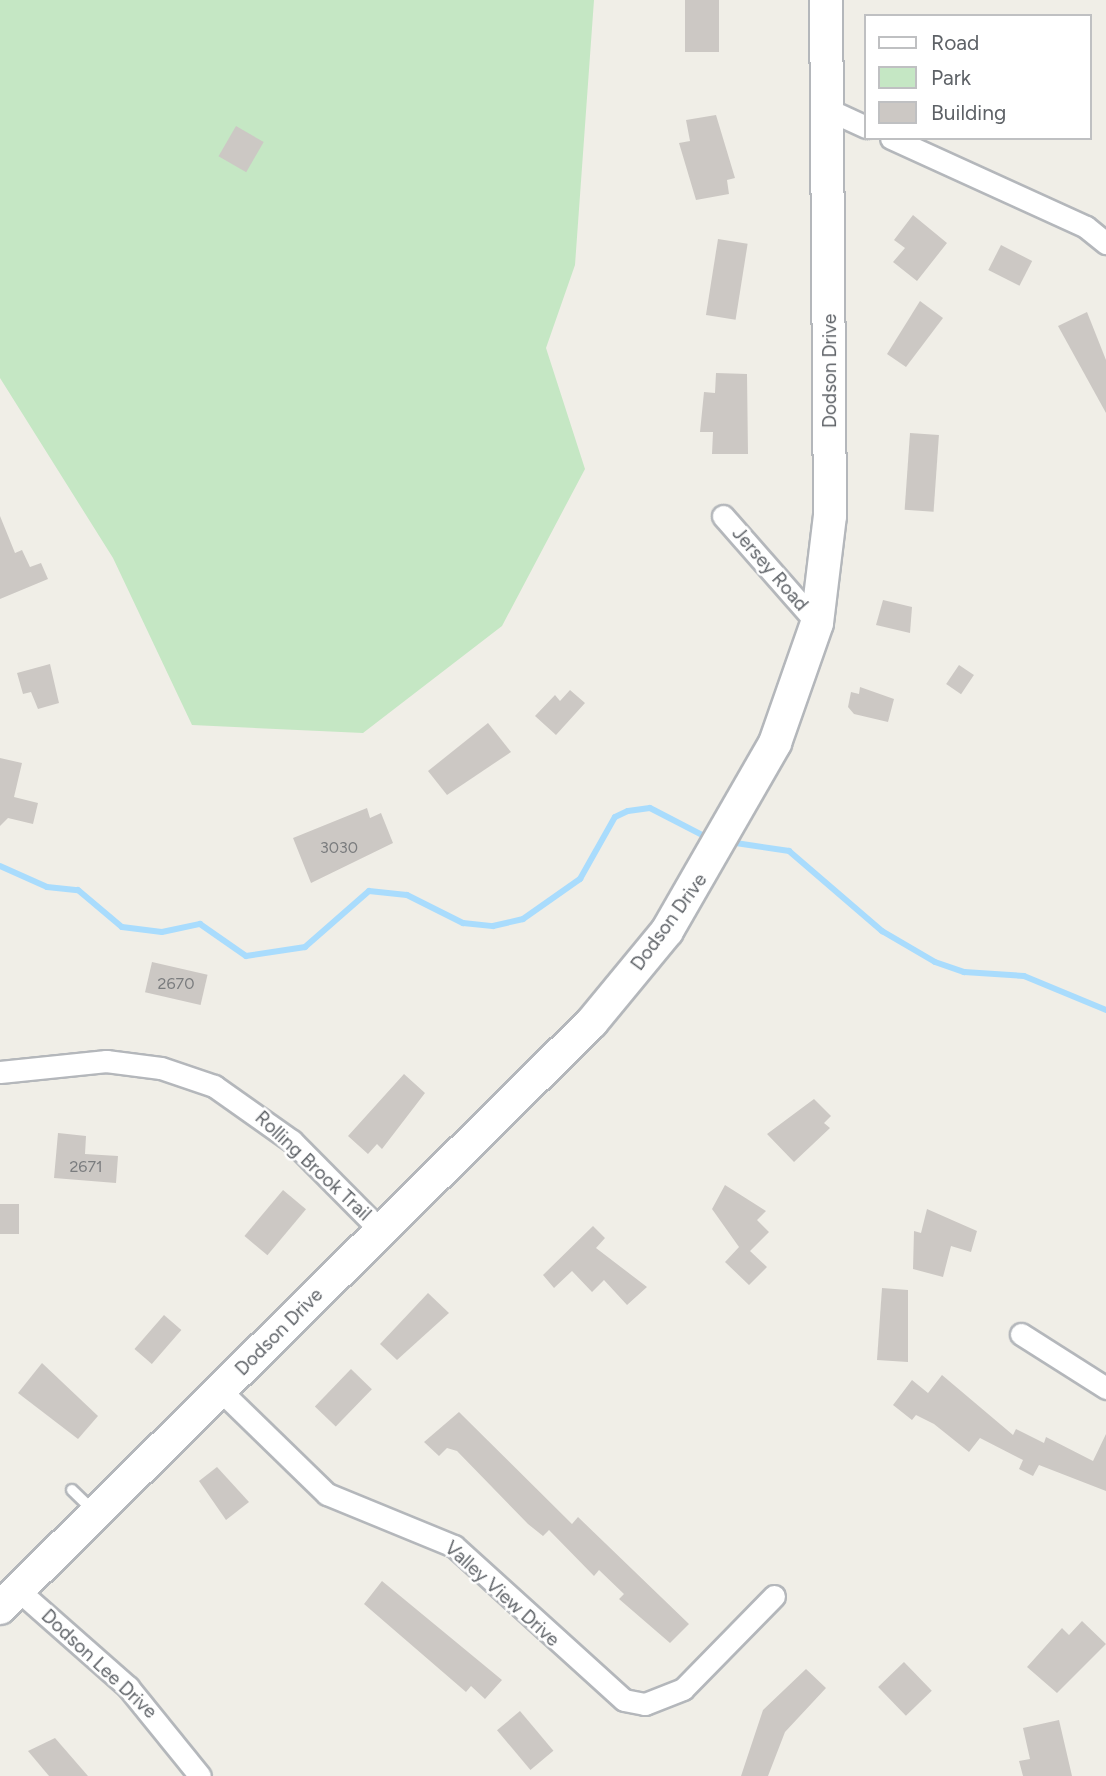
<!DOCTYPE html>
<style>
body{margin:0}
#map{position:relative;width:1106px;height:1776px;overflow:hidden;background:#f0eee7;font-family:Figtree,sans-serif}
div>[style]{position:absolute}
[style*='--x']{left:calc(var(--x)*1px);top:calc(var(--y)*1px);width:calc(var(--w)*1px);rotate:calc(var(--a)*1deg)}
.green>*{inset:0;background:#c5e7c4}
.stream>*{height:6px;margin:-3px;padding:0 3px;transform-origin:3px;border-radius:3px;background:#a9dcfd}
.building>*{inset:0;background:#ccc8c4;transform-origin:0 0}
.roads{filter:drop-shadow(2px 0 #b4b7bb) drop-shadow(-2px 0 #b4b7bb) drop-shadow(0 2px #b4b7bb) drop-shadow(0 -2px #b4b7bb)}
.lane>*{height:10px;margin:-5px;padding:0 5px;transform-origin:5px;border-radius:5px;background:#fff}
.street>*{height:21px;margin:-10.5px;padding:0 10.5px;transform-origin:10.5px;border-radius:10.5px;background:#fff}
.secondary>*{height:32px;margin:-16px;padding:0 16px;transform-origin:16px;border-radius:16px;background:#fff}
span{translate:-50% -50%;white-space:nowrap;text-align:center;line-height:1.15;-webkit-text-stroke:5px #fff;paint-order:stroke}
.number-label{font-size:16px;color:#7a7c7e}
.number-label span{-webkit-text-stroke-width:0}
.street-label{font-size:19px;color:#5e6267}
.legend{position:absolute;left:864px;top:14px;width:228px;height:126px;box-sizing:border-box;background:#fff;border:2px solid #bfc0c2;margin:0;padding:9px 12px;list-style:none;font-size:21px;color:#5e6267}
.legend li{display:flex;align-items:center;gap:14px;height:35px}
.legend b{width:35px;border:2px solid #bfc0c2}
</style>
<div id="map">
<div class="green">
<div style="clip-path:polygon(0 0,594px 0,575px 265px,546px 348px,585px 469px,502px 626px,363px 733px,192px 725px,113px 558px,0 378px)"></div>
</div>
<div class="stream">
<div style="--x:729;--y:842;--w:61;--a:8.5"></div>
<div style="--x:789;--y:851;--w:123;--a:40.7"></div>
<div style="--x:882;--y:931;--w:61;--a:30.3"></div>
<div style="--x:935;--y:962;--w:31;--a:19"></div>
<div style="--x:964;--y:972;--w:60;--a:3.8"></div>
<div style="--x:1024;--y:976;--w:89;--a:22.5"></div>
<div style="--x:0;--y:866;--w:51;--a:24.1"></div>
<div style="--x:47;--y:887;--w:31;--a:6"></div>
<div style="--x:78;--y:890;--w:57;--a:40.1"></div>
<div style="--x:122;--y:927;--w:40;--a:7.1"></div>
<div style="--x:162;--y:932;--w:39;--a:-12"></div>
<div style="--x:200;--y:924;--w:56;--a:34.8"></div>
<div style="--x:246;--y:956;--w:60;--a:-8.7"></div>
<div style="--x:305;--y:947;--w:85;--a:-41.2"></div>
<div style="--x:369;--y:891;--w:38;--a:6"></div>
<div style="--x:407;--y:895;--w:63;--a:26.6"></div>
<div style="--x:463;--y:923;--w:30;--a:6"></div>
<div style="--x:493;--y:926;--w:31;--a:-13"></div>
<div style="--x:523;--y:919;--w:70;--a:-35.1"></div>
<div style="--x:580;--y:879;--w:71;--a:-60.6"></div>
<div style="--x:615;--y:817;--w:14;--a:-25"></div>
<div style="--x:628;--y:811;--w:22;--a:-8"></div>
<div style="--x:650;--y:808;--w:65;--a:27.3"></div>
</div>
<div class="building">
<div style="left:685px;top:0;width:34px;height:52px"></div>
<div style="clip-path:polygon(716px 115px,735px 178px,727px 180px,729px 194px,696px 200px,679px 143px,690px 141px,686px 120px)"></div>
<div style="left:236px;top:126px;width:32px;height:35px;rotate:30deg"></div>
<div style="clip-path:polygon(913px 215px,947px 243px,917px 281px,893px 262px,905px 248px,894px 240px)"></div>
<div style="left:718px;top:239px;width:30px;height:77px;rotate:9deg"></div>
<div style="left:1001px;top:245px;width:35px;height:28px;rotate:27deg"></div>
<div style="clip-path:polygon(920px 301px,943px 318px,906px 367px,887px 354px)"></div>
<div style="clip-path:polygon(1087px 312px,1106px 360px,1106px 413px,1058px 326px)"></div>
<div style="clip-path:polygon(716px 373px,747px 374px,748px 454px,712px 454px,713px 432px,700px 432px,704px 392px,715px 393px)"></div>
<div style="left:910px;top:433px;width:29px;height:77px;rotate:4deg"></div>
<div style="clip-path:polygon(0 516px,15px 553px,22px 550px,30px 567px,41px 563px,48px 579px,0 599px)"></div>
<div style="clip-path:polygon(883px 600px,912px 607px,910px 633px,876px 625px)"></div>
<div style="clip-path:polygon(50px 664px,59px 703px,38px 709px,31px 692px,23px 694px,17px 673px)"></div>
<div style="left:959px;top:665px;width:18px;height:23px;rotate:34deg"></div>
<div style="clip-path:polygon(860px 687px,894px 699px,888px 722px,854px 714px,848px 707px,851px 692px,859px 694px)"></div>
<div style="clip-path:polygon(570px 690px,585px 703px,556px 735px,535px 716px,555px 695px,560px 701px)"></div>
<div style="clip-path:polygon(488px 723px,511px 752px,447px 795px,428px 771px)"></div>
<div style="clip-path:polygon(0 758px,22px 763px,14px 797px,38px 803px,33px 824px,8px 818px,0 826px)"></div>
<div style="clip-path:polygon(367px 808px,370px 818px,381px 813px,393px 843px,311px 883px,293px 838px)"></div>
<div style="left:152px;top:962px;width:57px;height:31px;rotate:13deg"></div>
<div style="clip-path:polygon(404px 1074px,425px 1093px,382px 1149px,377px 1144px,368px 1154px,348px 1136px)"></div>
<div style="clip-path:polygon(814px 1099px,831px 1116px,824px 1123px,830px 1128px,794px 1162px,767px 1134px)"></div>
<div style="clip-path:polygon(58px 1133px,86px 1136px,85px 1154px,118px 1156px,116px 1183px,54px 1178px)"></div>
<div style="clip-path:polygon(725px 1185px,766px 1211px,757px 1220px,769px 1232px,750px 1251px,767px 1267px,749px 1285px,725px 1262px,739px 1247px,712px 1209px)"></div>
<div style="left:283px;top:1190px;width:30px;height:60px;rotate:40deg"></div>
<div style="left:0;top:1204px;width:19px;height:30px"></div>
<div style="clip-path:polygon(927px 1209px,977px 1231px,971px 1252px,951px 1246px,943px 1277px,913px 1269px,914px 1231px,921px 1233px)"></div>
<div style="clip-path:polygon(593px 1226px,605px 1238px,596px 1248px,647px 1287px,627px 1305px,604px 1280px,592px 1292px,572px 1271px,554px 1288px,543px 1275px)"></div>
<div style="clip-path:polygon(882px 1288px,908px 1290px,908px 1362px,877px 1360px)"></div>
<div style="clip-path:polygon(428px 1293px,449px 1313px,397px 1360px,380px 1344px)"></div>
<div style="left:164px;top:1315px;width:23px;height:45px;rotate:41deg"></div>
<div style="clip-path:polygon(42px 1363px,98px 1416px,78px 1439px,18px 1393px)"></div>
<div style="left:351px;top:1369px;width:29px;height:52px;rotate:44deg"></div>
<div style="clip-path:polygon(942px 1375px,1013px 1435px,1016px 1429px,1044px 1443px,1046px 1437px,1093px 1461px,1106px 1434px,1106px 1491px,1039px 1465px,1033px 1476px,1019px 1469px,1023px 1460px,980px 1438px,969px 1452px,934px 1424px,916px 1415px,912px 1420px,893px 1405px,912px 1380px,928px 1393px)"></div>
<div style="clip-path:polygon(459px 1412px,572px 1524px,578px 1517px,689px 1624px,670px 1643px,619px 1599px,624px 1594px,599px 1570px,594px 1576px,549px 1530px,543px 1536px,528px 1524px,457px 1451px,447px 1448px,439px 1456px,424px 1442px)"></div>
<div style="clip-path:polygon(217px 1467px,249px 1502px,226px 1520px,199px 1481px)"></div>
<div style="clip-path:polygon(382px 1581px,502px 1680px,485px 1699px,471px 1686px,466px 1692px,364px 1604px)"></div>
<div style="clip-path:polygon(1082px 1621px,1106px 1644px,1057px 1693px,1027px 1667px,1062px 1628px,1069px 1635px)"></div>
<div style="left:904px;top:1662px;width:40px;height:36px;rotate:46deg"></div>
<div style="clip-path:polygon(806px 1669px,826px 1688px,785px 1732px,768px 1776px,741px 1776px,763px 1710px)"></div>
<div style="left:520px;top:1711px;width:52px;height:30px;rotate:50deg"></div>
<div style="clip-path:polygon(1059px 1720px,1072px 1776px,1023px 1776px,1019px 1761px,1030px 1759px,1023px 1728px)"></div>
<div style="clip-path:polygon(55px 1738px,88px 1776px,49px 1776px,28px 1751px)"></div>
</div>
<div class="roads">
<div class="lane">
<div style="--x:72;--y:1490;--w:30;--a:44"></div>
</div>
<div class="street">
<div style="--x:829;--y:110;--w:41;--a:24.7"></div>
<div style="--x:891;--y:138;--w:214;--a:24.5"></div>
<div style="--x:1086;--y:227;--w:26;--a:39"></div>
<div style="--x:723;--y:516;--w:142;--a:48.7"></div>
<div style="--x:0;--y:1072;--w:107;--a:-5.9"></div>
<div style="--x:106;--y:1061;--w:55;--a:7.3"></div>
<div style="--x:161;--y:1068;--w:56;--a:18.8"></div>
<div style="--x:214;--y:1086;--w:95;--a:35.2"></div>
<div style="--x:292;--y:1141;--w:127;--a:45.3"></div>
<div style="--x:1021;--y:1334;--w:101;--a:32.4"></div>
<div style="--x:220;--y:1390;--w:149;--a:44.2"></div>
<div style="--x:327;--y:1494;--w:137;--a:22.3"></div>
<div style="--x:454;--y:1546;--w:229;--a:42.2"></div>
<div style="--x:624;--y:1700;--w:21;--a:11"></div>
<div style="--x:645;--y:1704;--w:41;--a:-21.5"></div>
<div style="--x:683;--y:1689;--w:130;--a:-45.6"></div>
<div style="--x:18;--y:1590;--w:147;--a:41.4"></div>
<div style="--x:128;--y:1687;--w:114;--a:51"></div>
</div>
<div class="secondary">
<div style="--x:0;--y:1608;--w:833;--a:-44.71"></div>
<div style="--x:592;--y:1022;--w:118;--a:-50.5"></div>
<div style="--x:667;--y:931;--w:217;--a:-60.1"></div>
<div style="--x:775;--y:743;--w:127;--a:-70.7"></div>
<div style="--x:817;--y:623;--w:108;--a:-83.1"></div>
<div style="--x:830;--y:516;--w:516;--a:-90.44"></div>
</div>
</div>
<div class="number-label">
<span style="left:339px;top:848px">3030</span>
<span style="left:176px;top:984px">2670</span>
<span style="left:86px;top:1167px">2671</span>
</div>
<div class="street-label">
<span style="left:830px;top:371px;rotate:-90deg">Dodson Drive</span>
<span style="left:770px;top:569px;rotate:49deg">Jersey Road</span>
<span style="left:669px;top:922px;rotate:-54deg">Dodson Drive</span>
<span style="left:313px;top:1166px;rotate:43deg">Rolling Brook Trail</span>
<span style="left:279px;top:1332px;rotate:-45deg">Dodson Drive</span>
<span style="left:502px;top:1594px;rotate:42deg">Valley View Drive</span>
<span style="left:99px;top:1664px;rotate:43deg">Dodson Lee Drive</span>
</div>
<ul class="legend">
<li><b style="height:9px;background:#fff"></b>Road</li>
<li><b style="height:19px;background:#c5e7c4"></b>Park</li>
<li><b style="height:19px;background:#ccc8c4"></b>Building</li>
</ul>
</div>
